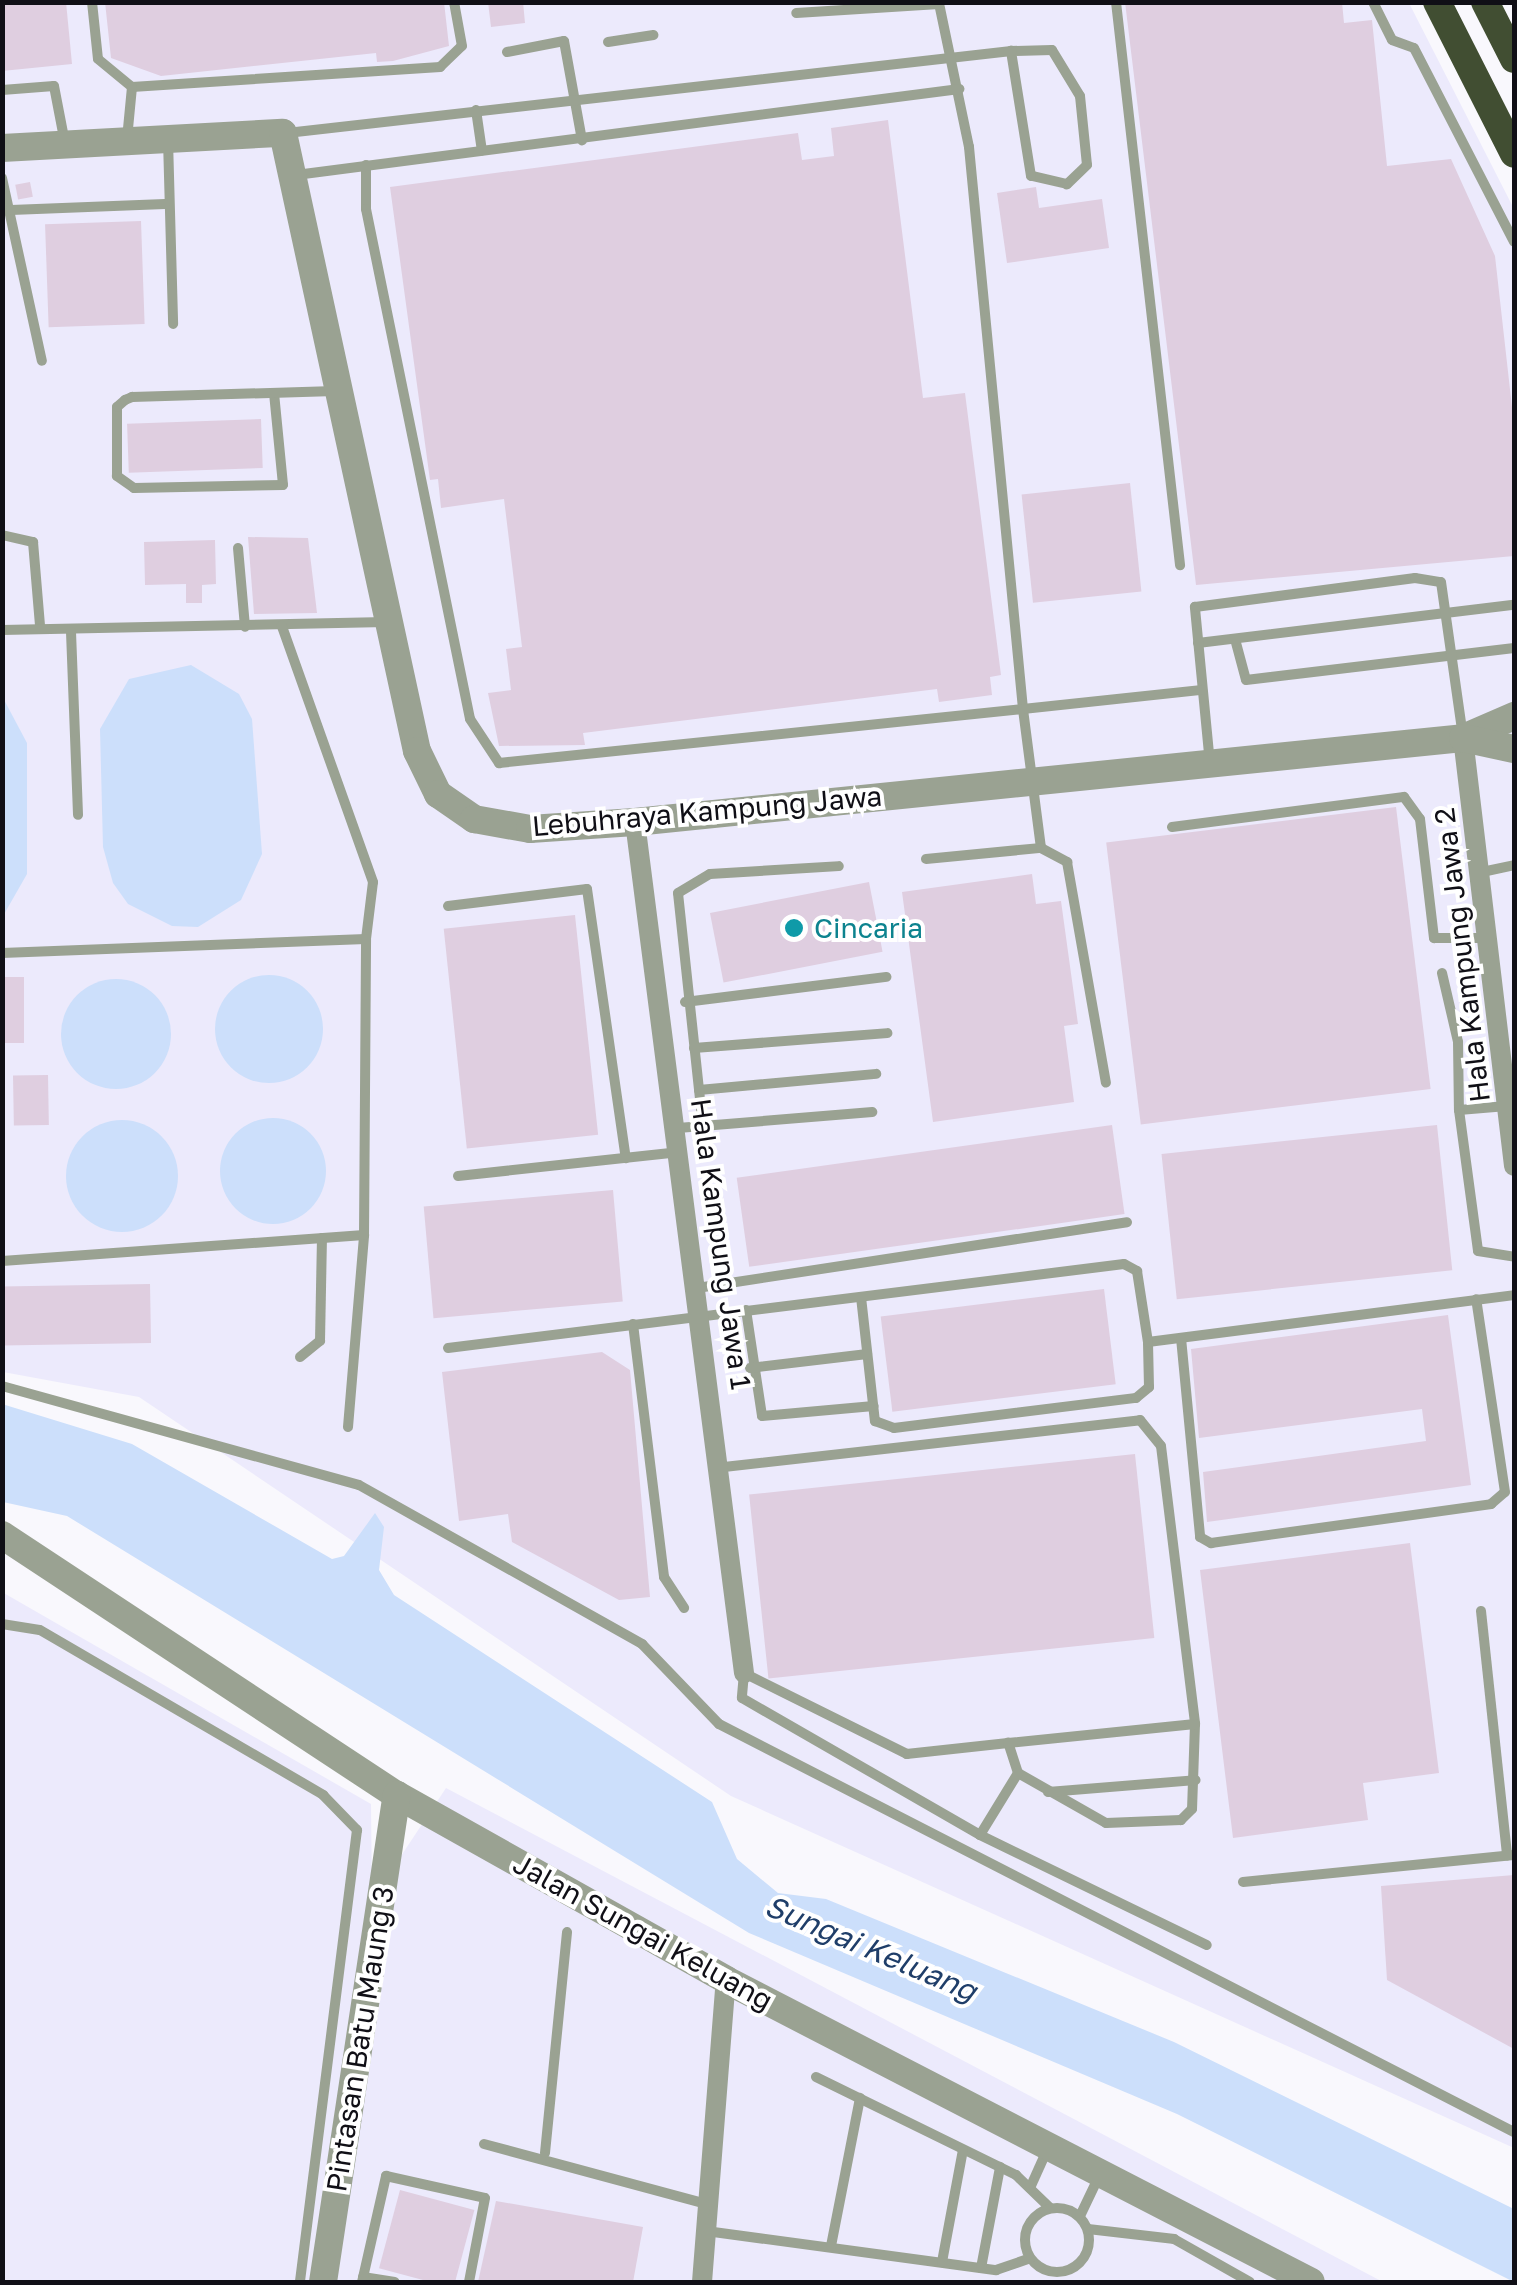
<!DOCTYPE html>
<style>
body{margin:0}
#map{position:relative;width:1517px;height:2285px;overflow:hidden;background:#f9f8fd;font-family:"Golos Text",sans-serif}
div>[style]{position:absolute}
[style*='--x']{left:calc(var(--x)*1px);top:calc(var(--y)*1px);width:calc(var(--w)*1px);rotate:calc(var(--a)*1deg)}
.built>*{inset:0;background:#eceafc}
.water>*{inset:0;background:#ccdffb}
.round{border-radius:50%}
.building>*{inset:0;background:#dfcee0;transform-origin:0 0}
.service>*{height:10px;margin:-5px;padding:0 5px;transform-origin:5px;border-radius:5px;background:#9aa292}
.service>.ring{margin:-5px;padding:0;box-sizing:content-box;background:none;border:10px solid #9aa292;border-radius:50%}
.minor>*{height:20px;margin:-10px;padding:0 10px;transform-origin:10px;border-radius:10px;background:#9aa292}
.tertiary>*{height:28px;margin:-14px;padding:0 14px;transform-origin:14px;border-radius:14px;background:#9aa292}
.trunk>*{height:28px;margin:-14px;padding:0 14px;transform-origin:14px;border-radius:14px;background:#414e32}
.dots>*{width:28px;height:28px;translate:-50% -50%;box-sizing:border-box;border:5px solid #fff;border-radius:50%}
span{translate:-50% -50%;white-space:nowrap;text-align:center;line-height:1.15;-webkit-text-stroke:8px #fff;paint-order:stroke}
.street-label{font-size:28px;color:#100f16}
.culture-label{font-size:28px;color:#0d838f}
.left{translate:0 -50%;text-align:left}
.water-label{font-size:30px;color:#1f3e69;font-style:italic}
.frame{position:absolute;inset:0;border:5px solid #100f16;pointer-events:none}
</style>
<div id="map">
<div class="built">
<div style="clip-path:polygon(3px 3px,1409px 3px,1514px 209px,1514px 2148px,731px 1796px,139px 1397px,3px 1372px)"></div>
<div style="clip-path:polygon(2px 1592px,371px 1804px,372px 1898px,310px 2282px,3px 2282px)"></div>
<div style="clip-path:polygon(446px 1788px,1383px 2282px,327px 2282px,397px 1862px)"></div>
</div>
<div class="water">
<div style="clip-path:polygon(191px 665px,239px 694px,252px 719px,262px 854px,241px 900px,198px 927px,172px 926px,128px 904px,113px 883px,103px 847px,100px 729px,129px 679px)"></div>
<div style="clip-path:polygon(2px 696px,27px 743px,27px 874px,3px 916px)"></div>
<div class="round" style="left:215px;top:975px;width:108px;height:108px"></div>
<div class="round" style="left:61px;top:979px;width:110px;height:110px"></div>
<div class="round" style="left:220px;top:1118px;width:106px;height:106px"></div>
<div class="round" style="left:66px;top:1120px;width:112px;height:112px"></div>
<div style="clip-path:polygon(2px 1404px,132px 1444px,332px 1559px,344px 1556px,375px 1513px,384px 1527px,379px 1570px,394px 1595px,712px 1802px,737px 1859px,778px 1893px,826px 1899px,1174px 2042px,1514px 2209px,1514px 2282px,1177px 2114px,749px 1933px,67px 1516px,3px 1502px)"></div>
</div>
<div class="building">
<div style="clip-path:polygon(2px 2px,66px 2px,72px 64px,2px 71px)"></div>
<div style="clip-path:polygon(105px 2px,444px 2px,449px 46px,393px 61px,377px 62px,376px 53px,161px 76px,111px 58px)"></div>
<div style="clip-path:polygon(488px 2px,523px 2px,525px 23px,491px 27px)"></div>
<div style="clip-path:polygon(1125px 2px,1342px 2px,1344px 23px,1372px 20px,1387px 166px,1451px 159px,1495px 256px,1514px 425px,1514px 556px,1196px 585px)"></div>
<div style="clip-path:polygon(888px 120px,923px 398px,965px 393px,1001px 675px,990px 677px,992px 695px,939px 702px,937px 689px,583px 733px,585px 745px,499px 746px,488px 693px,511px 690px,506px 649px,522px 647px,504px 499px,441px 508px,438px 479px,430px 480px,390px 187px,798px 133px,802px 160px,834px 156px,831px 128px)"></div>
<div style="left:30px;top:182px;width:15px;height:15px;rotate:79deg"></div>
<div style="clip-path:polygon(1036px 187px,1039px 208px,1102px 199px,1109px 248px,1007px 263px,997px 193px)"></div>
<div style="left:141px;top:221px;width:103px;height:96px;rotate:88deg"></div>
<div style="left:261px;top:419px;width:49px;height:134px;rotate:88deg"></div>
<div style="left:1130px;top:483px;width:109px;height:109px;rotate:84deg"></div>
<div style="clip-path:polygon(248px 537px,308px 538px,317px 613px,254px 614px)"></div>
<div style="clip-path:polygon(215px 540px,216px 584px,202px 585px,202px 603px,186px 603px,186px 584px,145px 585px,144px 542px)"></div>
<div style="left:1396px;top:807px;width:284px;height:292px;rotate:83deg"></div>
<div style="clip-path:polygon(1032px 874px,1036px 904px,1061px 901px,1078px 1024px,1064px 1026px,1074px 1102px,933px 1122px,902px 892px)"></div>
<div style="left:869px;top:882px;width:71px;height:162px;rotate:79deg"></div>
<div style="left:575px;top:915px;width:221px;height:132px;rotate:84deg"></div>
<div style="left:2px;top:977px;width:22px;height:66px"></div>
<div style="left:48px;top:1075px;width:50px;height:35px;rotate:89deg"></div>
<div style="left:1112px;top:1125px;width:90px;height:379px;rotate:82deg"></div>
<div style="left:1437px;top:1125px;width:146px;height:277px;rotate:84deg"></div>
<div style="left:613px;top:1190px;width:112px;height:190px;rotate:85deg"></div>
<div style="left:150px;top:1284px;width:59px;height:148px;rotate:89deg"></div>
<div style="left:1104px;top:1289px;width:96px;height:225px;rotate:83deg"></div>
<div style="clip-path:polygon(1448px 1315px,1471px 1485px,1207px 1522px,1203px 1472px,1426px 1441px,1422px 1409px,1199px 1438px,1191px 1349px)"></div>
<div style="clip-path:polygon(602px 1352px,630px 1370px,650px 1597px,619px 1600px,512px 1542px,508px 1514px,459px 1521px,442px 1372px)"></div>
<div style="left:1135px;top:1454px;width:185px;height:388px;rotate:84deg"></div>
<div style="clip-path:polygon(1410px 1543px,1439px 1773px,1363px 1783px,1368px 1820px,1233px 1838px,1200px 1570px)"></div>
<div style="clip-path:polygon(1514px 1875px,1514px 2049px,1387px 1980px,1381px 1886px)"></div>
<div style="left:400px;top:2190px;width:77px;height:81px;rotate:15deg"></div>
<div style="clip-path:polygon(496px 2201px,643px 2227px,633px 2282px,478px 2282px)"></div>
</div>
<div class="service">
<div style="--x:92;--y:2;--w:57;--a:84"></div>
<div style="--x:98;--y:59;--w:44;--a:39.5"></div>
<div style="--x:132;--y:87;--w:309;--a:-3.7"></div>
<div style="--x:440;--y:67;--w:30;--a:-44"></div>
<div style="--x:462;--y:46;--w:45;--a:-100.3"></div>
<div style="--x:1116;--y:2;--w:567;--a:83.51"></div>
<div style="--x:1373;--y:2;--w:42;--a:63.4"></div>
<div style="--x:1392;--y:40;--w:23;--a:20"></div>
<div style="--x:1414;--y:48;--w:218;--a:62.7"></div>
<div style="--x:608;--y:42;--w:46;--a:-8.8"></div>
<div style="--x:1052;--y:50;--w:54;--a:58.7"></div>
<div style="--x:1080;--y:96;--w:69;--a:84.2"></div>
<div style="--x:1087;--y:165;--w:28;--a:136"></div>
<div style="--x:1067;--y:184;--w:37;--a:-167"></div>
<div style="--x:1031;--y:176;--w:127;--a:-99.1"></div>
<div style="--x:1011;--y:51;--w:41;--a:-1.4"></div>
<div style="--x:507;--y:52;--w:58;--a:-10.9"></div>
<div style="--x:564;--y:41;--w:101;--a:79.7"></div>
<div style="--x:2;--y:90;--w:52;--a:-4.4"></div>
<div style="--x:54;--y:86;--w:58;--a:79.1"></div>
<div style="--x:476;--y:110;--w:41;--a:81.7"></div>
<div style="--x:287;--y:133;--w:729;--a:-6.46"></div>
<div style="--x:127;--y:139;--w:52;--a:-84.5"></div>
<div style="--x:168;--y:140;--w:184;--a:88.4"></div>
<div style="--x:366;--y:165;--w:44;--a:90"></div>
<div style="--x:366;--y:209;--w:520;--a:78.47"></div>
<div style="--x:470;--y:719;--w:53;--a:56.6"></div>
<div style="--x:499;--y:763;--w:527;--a:-5.88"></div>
<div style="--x:1023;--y:709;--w:565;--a:-95.49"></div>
<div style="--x:969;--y:147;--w:146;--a:-101.8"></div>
<div style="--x:939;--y:4;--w:143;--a:176.4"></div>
<div style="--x:296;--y:175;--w:669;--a:-7.39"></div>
<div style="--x:2;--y:178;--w:187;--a:77.7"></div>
<div style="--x:11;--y:210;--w:154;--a:-2.2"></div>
<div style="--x:274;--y:393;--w:92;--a:84.4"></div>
<div style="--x:283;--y:485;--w:149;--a:178.8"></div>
<div style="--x:134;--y:488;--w:21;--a:-145"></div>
<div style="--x:117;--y:476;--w:69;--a:-90"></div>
<div style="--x:117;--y:407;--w:11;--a:-41"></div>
<div style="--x:125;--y:400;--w:8;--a:-23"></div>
<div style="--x:132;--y:397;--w:203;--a:-1.7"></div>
<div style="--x:2;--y:535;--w:32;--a:13"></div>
<div style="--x:33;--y:542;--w:84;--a:85.2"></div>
<div style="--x:238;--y:548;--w:79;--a:84.9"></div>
<div style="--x:2;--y:630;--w:384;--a:-1.2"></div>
<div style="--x:71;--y:632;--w:183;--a:87.8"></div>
<div style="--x:1235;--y:639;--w:42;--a:75"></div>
<div style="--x:1246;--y:680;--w:270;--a:-6.8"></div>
<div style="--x:1198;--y:643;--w:318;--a:-6.9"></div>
<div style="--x:1210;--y:764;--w:158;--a:-95.5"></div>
<div style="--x:1195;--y:607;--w:222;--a:-7.5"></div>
<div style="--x:1415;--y:578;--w:26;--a:9"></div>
<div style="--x:1441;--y:582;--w:157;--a:81.9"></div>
<div style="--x:1172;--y:827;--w:234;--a:-7.4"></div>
<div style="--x:1404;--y:797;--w:27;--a:54"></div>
<div style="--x:1420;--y:819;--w:120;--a:83.3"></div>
<div style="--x:1434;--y:938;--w:54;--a:0"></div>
<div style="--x:1041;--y:848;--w:140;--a:-97.4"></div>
<div style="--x:1023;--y:709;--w:180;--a:-6.1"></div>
<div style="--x:926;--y:859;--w:116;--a:-5.5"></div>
<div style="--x:1041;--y:848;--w:30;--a:28"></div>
<div style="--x:1067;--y:862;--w:224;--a:80"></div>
<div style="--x:1482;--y:872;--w:33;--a:-12"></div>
<div style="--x:448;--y:906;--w:140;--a:-7"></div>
<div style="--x:587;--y:889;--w:272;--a:81.8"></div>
<div style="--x:2;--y:953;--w:364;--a:-2.2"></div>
<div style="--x:366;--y:939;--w:57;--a:-83"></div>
<div style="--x:373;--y:882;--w:272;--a:-109.6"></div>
<div style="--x:1442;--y:973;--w:71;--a:76.9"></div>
<div style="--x:1458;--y:1042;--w:68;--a:89.2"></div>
<div style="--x:1459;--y:1110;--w:48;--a:-4.8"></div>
<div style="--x:685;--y:1002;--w:203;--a:-7.1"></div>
<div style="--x:694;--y:1048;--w:194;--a:-4.4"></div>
<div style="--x:699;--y:1090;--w:178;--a:-5.2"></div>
<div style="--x:1459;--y:1110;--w:142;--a:82.3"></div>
<div style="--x:1478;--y:1251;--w:36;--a:9"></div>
<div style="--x:703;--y:1127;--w:235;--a:-96.1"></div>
<div style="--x:678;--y:893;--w:37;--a:-31"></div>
<div style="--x:710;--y:874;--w:129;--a:-3.5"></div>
<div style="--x:678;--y:1128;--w:195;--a:-4.7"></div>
<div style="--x:458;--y:1176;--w:223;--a:-6.2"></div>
<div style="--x:2;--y:1261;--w:363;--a:-4.1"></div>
<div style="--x:697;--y:1288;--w:435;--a:-8.7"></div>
<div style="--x:861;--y:1297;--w:125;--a:83.6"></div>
<div style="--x:875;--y:1421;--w:20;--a:20"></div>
<div style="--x:894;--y:1428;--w:244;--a:-7.1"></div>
<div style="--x:1136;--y:1398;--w:17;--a:-40"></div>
<div style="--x:1149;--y:1387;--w:45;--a:-91.3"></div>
<div style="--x:1148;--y:1342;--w:369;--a:-7.3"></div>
<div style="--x:746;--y:1310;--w:107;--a:81.4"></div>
<div style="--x:762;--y:1416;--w:112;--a:-5.1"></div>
<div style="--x:633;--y:1324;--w:255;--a:83"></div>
<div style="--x:664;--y:1577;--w:37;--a:57"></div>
<div style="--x:1181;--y:1338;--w:200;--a:84.5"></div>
<div style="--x:1200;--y:1537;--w:13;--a:29"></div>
<div style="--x:1211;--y:1543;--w:283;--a:-7.9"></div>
<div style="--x:1491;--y:1504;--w:18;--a:-41"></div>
<div style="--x:1505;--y:1492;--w:195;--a:-98.5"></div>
<div style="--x:448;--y:1348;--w:681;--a:-7.08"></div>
<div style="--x:1124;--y:1264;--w:15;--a:28"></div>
<div style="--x:1137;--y:1271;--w:72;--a:81.2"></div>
<div style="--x:300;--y:1357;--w:26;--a:-39"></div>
<div style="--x:320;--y:1341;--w:103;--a:-88.9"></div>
<div style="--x:750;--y:1368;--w:118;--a:-6.8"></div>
<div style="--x:2;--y:1386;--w:370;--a:15.5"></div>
<div style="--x:359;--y:1485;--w:325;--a:29.3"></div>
<div style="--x:642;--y:1644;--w:111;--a:46.1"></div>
<div style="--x:719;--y:1724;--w:894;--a:27.17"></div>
<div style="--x:348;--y:1427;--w:193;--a:-85.2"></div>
<div style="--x:364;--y:1235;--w:296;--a:-89.6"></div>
<div style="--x:724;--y:1467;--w:419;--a:-6.4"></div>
<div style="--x:1140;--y:1420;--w:33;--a:51"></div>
<div style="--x:1161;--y:1446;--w:280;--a:83"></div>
<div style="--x:1195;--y:1724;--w:85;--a:92"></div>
<div style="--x:1192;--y:1809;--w:16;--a:135"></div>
<div style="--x:1181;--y:1820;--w:75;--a:177.7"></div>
<div style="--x:1106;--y:1823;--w:101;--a:-150.4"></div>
<div style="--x:1018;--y:1773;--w:32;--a:-108"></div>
<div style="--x:1008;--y:1743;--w:102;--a:173.8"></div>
<div style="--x:907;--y:1754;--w:182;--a:-153.6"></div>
<div style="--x:744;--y:1673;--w:25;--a:95"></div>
<div style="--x:742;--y:1698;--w:275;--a:29.9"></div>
<div style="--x:980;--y:1835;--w:252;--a:25.9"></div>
<div style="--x:1481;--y:1611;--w:246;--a:83.9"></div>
<div style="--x:2;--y:1624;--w:38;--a:9"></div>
<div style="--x:40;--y:1630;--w:328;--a:30.2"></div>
<div style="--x:323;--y:1795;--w:49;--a:45.8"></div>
<div style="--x:357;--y:1830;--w:456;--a:97.2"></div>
<div style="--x:1008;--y:1743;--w:188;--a:-5.8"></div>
<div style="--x:1048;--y:1792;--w:148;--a:-4.6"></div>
<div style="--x:980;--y:1835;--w:73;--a:-58.5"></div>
<div style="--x:1243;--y:1882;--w:272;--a:-5.7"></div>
<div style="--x:816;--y:2077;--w:223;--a:26.1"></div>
<div style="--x:1016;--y:2175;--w:47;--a:44.1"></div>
<div style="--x:484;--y:2144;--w:231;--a:15.1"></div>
<div style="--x:545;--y:2153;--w:222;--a:-84.3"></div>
<div style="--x:1030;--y:2188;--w:44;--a:-65.8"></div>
<div class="ring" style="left:1025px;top:2208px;width:54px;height:54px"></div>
<div style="--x:1080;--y:2216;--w:47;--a:-64.5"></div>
<div style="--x:1088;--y:2229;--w:87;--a:6.6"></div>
<div style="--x:1174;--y:2239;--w:87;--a:29.5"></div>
<div style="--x:706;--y:2231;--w:293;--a:7.7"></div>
<div style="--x:996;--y:2270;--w:36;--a:-19"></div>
<div style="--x:831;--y:2246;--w:151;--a:-78.9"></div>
<div style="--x:942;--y:2262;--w:114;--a:-79.4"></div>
<div style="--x:981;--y:2268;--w:103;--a:-79.3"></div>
<div style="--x:363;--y:2277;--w:32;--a:9"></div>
<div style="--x:362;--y:2282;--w:109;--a:-77.2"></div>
<div style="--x:386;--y:2176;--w:101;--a:12.5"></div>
<div style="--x:485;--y:2198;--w:86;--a:100.8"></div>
</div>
<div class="minor">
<div style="--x:1463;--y:738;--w:431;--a:83.2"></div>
<div style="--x:635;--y:822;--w:858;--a:82.7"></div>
<div style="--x:702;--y:2282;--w:303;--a:-85.5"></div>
</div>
<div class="tertiary">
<div style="--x:2;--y:148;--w:281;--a:-3.1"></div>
<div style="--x:283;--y:133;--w:632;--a:77.77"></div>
<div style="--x:417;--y:751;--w:48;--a:64"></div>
<div style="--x:438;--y:794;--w:44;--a:34.8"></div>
<div style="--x:474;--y:819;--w:57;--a:10.1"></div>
<div style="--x:530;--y:829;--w:105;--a:-3.8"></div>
<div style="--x:635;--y:822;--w:832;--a:-5.79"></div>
<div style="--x:1463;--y:738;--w:56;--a:-23.3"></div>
<div style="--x:1463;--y:738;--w:52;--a:12.2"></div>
<div style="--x:2;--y:1535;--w:473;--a:33.4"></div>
<div style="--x:397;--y:1795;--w:377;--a:29.3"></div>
<div style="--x:726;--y:1980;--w:658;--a:27.3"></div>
<div style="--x:323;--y:2282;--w:493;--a:-81.4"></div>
</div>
<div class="trunk">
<div style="--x:1437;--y:2;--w:170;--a:63.1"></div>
<div style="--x:1485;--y:2;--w:64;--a:63"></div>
</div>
<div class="dots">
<div style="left:794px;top:928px;background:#0f9aa8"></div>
</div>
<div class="street-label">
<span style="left:707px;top:811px;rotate:-5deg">Lebuhraya Kampung Jawa</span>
<span style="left:1462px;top:955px;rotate:-97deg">Hala Kampung Jawa 2</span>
<span style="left:721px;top:1244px;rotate:82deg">Hala Kampung Jawa 1</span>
<span style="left:643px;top:1932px;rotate:29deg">Jalan Sungai Keluang</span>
<span style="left:360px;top:2039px;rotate:-81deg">Pintasan Batu Maung 3</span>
</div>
<div class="culture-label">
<span class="left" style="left:814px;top:928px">Cincaria</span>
</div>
<div class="water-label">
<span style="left:871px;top:1948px;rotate:23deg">Sungai Keluang</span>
</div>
<div class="frame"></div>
</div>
